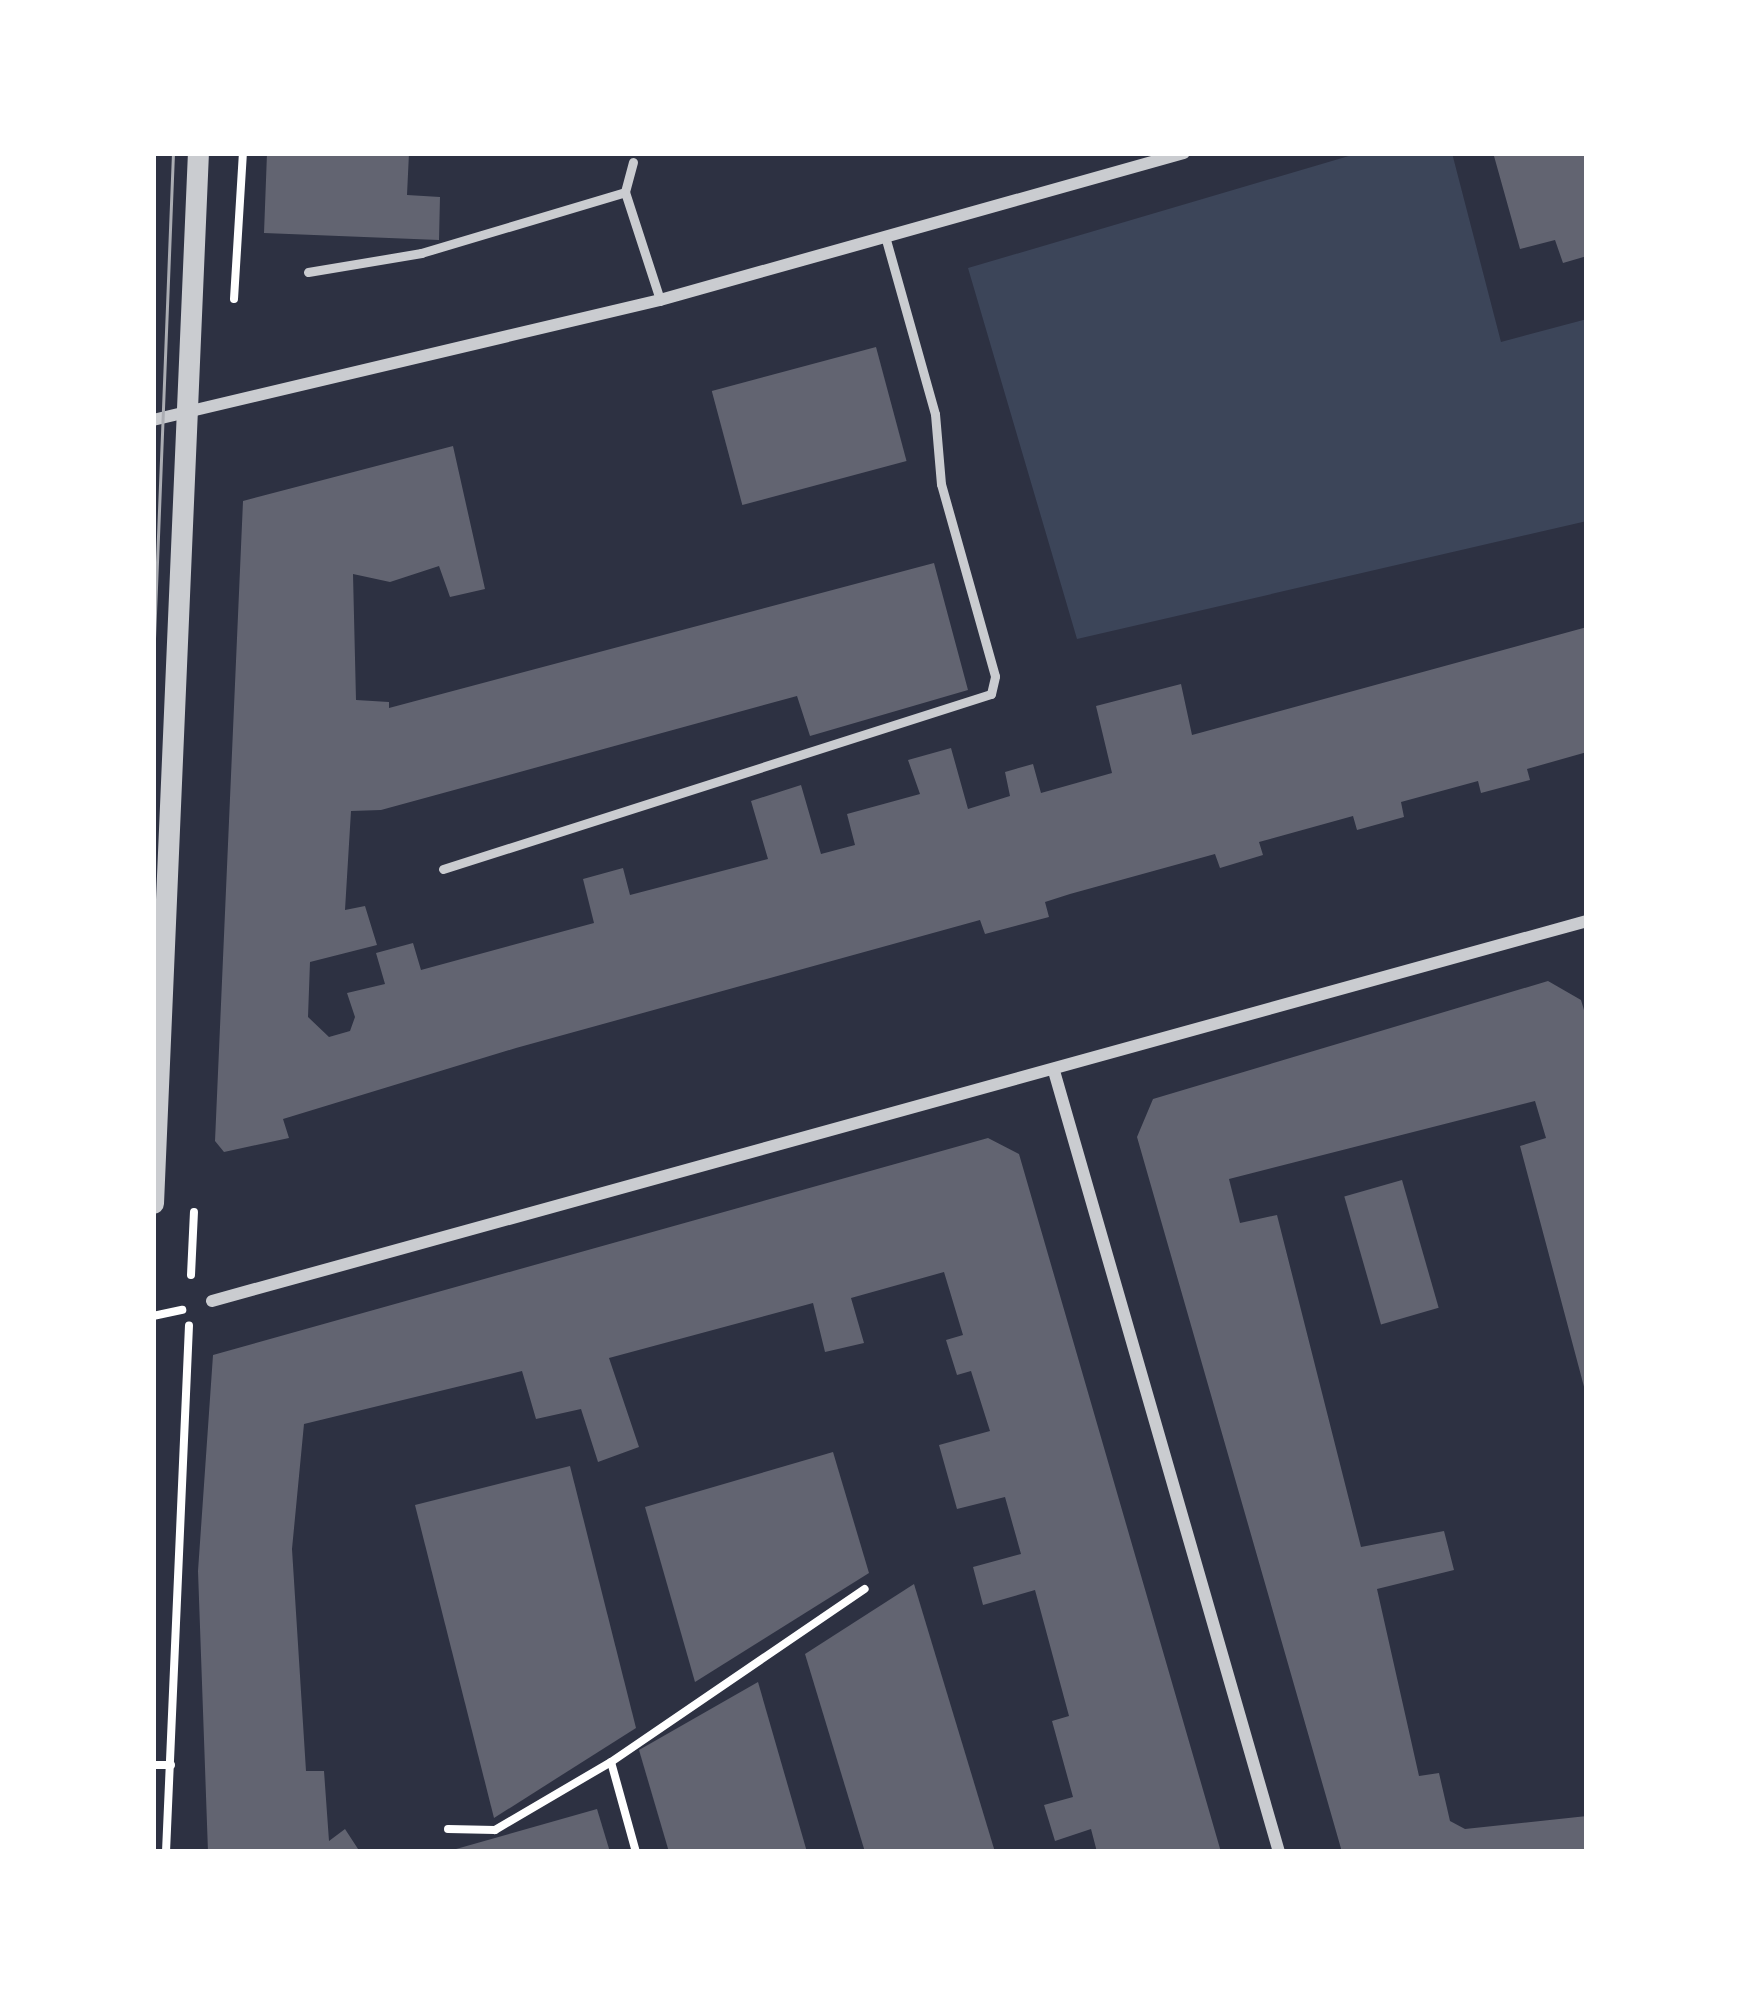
<!DOCTYPE html>
<style>
body{margin:0}
#map{position:relative;width:1740px;height:2005px;overflow:hidden;background:#2d3142;font-family:Cabin,sans-serif}
div>[style]{position:absolute}
[style*='--x']{left:calc(var(--x)*1px);top:calc(var(--y)*1px);width:calc(var(--w)*1px);rotate:calc(var(--a)*1deg)}
.green>*{inset:0;background:#3c4559}
.building>*{inset:0;background:#626471;transform-origin:0 0}
.path>*{height:8px;margin:-4px;padding:0 4px;transform-origin:4px;border-radius:4px;background:#fff}
.service>*{height:9px;margin:-4.5px;padding:0 4.5px;transform-origin:4.5px;border-radius:4.5px;background:#caccd0}
.minor>*{height:12px;margin:-6px;padding:0 6px;transform-origin:6px;border-radius:6px;background:#caccd0}
.tertiary>*{height:21px;margin:-10.5px;padding:0 10.5px;transform-origin:10.5px;border-radius:10.5px;background:#caccd0}
.tram>*{height:3px;margin:-1.5px;padding:0 1.5px;transform-origin:1.5px;border-radius:1.5px;background:#abadb3}
span{translate:-50% -50%;white-space:nowrap;text-align:center;line-height:1.15;-webkit-text-stroke:12px #fff;paint-order:stroke}
.frame{position:absolute;inset:0;border:156px solid #fff;pointer-events:none}
</style>
<div id="map">
<div class="green">
<div style="clip-path:polygon(1359px 153px,1452px 153px,1501px 342px,1587px 319px,1587px 521px,1077px 639px,968px 268px)"></div>
</div>
<div class="building">
<div style="clip-path:polygon(267px 153px,409px 153px,407px 195px,440px 197px,439px 240px,264px 233px)"></div>
<div style="clip-path:polygon(1587px 153px,1587px 256px,1563px 263px,1555px 240px,1520px 249px,1494px 156px)"></div>
<div style="left:876px;top:347px;width:118px;height:170px;rotate:75deg"></div>
<div style="clip-path:polygon(453px 446px,485px 589px,450px 597px,439px 566px,390px 582px,353px 574px,356px 700px,389px 702px,389px 708px,934px 563px,968px 690px,810px 736px,797px 696px,381px 810px,351px 811px,345px 910px,365px 906px,377px 945px,310px 962px,308px 1017px,329px 1037px,350px 1031px,355px 1017px,347px 993px,385px 984px,376px 953px,413px 943px,421px 970px,594px 923px,583px 879px,623px 868px,630px 895px,768px 859px,751px 801px,801px 785px,821px 854px,855px 845px,847px 814px,920px 794px,908px 760px,951px 748px,968px 809px,1010px 796px,1005px 772px,1033px 764px,1041px 793px,1112px 773px,1096px 706px,1181px 684px,1192px 735px,1587px 627px,1587px 752px,1527px 769px,1530px 780px,1481px 793px,1478px 781px,1401px 802px,1404px 817px,1357px 830px,1353px 816px,1259px 842px,1263px 855px,1220px 868px,1215px 854px,1070px 894px,1045px 902px,1049px 917px,985px 934px,980px 920px,516px 1048px,283px 1119px,289px 1138px,224px 1152px,215px 1141px,243px 501px)"></div>
<div style="clip-path:polygon(1548px 981px,1581px 1000px,1587px 1020px,1587px 1398px,1520px 1146px,1546px 1138px,1535px 1101px,1229px 1179px,1240px 1223px,1277px 1215px,1361px 1547px,1444px 1531px,1454px 1570px,1377px 1589px,1419px 1776px,1439px 1773px,1450px 1821px,1465px 1829px,1587px 1816px,1587px 1852px,1342px 1852px,1137px 1137px,1153px 1099px)"></div>
<div style="clip-path:polygon(988px 1138px,1019px 1154px,1221px 1852px,1097px 1852px,1091px 1829px,1055px 1841px,1044px 1805px,1073px 1797px,1052px 1721px,1069px 1716px,1035px 1590px,983px 1605px,973px 1567px,1021px 1554px,1005px 1497px,957px 1509px,939px 1445px,990px 1431px,971px 1371px,957px 1375px,946px 1340px,963px 1335px,944px 1272px,851px 1298px,864px 1343px,825px 1352px,813px 1303px,609px 1358px,639px 1447px,598px 1462px,581px 1409px,536px 1419px,522px 1371px,304px 1424px,292px 1549px,306px 1771px,324px 1771px,329px 1841px,345px 1829px,360px 1852px,208px 1852px,198px 1571px,213px 1355px)"></div>
<div style="left:1402px;top:1180px;width:133px;height:60px;rotate:74deg"></div>
<div style="clip-path:polygon(833px 1452px,869px 1573px,695px 1682px,645px 1507px)"></div>
<div style="clip-path:polygon(570px 1466px,636px 1728px,494px 1818px,415px 1505px)"></div>
<div style="clip-path:polygon(914px 1584px,995px 1852px,865px 1852px,805px 1654px)"></div>
<div style="clip-path:polygon(758px 1682px,807px 1852px,669px 1852px,639px 1750px)"></div>
<div style="clip-path:polygon(597px 1809px,610px 1852px,449px 1852px,449px 1851px)"></div>
</div>
<div class="path">
<div style="--x:234;--y:299;--w:146;--a:-86.5"></div>
<div style="--x:191;--y:1275;--w:63;--a:-87.3"></div>
<div style="--x:153;--y:1316;--w:30;--a:-12"></div>
<div style="--x:611;--y:1762;--w:307;--a:-34.3"></div>
<div style="--x:153;--y:1765;--w:18;--a:0"></div>
<div style="--x:448;--y:1829;--w:47;--a:1.2"></div>
<div style="--x:495;--y:1830;--w:134;--a:-30.4"></div>
<div style="--x:611;--y:1762;--w:93;--a:74.5"></div>
<div style="--x:166;--y:1852;--w:527;--a:-87.5"></div>
</div>
<div class="service">
<div style="--x:633;--y:162;--w:31;--a:105"></div>
<div style="--x:625;--y:192;--w:114;--a:72"></div>
<div style="--x:308;--y:272;--w:115;--a:-9.5"></div>
<div style="--x:421;--y:253;--w:213;--a:-16.6"></div>
<div style="--x:443;--y:869;--w:575;--a:-17.71"></div>
<div style="--x:991;--y:694;--w:18;--a:-77"></div>
<div style="--x:995;--y:676;--w:199;--a:-105.7"></div>
<div style="--x:941;--y:484;--w:70;--a:-94.9"></div>
<div style="--x:935;--y:414;--w:185;--a:-105.7"></div>
</div>
<div class="minor">
<div style="--x:153;--y:420;--w:521;--a:-13.32"></div>
<div style="--x:660;--y:300;--w:544;--a:-15.67"></div>
<div style="--x:1054;--y:1071;--w:813;--a:73.93"></div>
<div style="--x:212;--y:1301;--w:1427;--a:-15.45"></div>
</div>
<div class="tertiary">
<div style="--x:153;--y:1203;--w:1051;--a:-87.55"></div>
</div>
<div class="tram">
<div style="--x:153;--y:664;--w:511;--a:-87.76"></div>
</div>
<div class="frame"></div>
</div>
